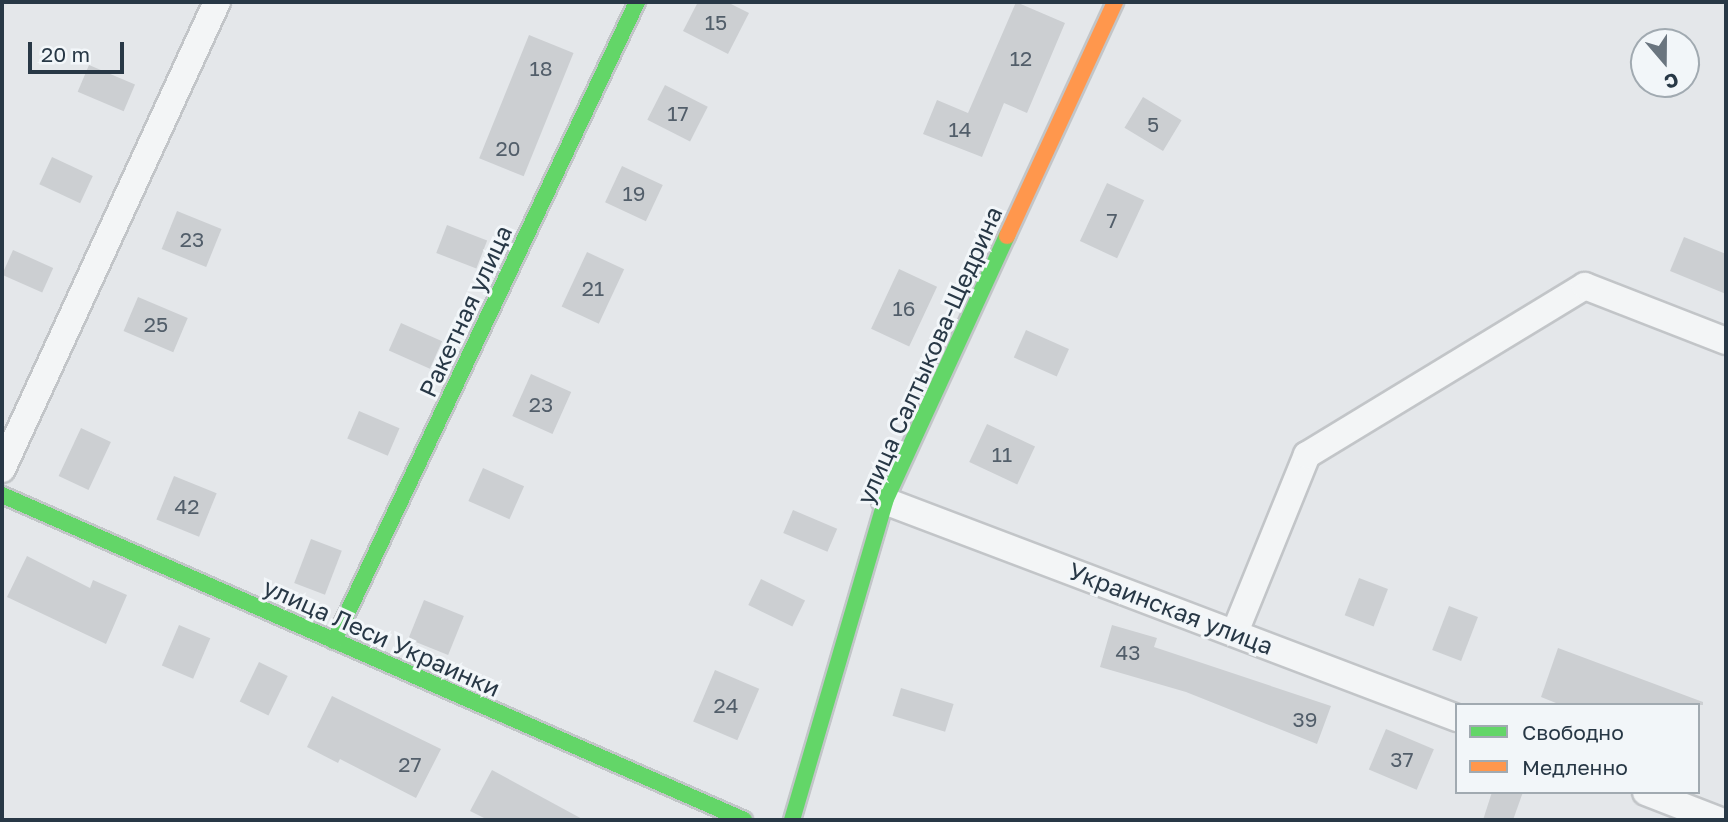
<!DOCTYPE html>
<meta charset="utf-8">
<style>
body{margin:0}
#map{position:relative;width:1728px;height:822px;overflow:hidden;background:#e4e7ea;font-family:"Golos Text",sans-serif}
div>[style]{position:absolute}
[style*='--x']{left:calc(var(--x)*1px);top:calc(var(--y)*1px);width:calc(var(--w)*1px);rotate:calc(var(--a)*1deg)}
.building>*{inset:0;background:#cccfd2;transform-origin:0 0}
.roads{filter:drop-shadow(2px 0 #c2c5c8) drop-shadow(-2px 0 #c2c5c8) drop-shadow(0 2px #c2c5c8) drop-shadow(0 -2px #c2c5c8)}
.street>*{height:26px;margin:-13px;padding:0 13px;transform-origin:13px;border-radius:13px;background:#f3f5f6}
.fast>*{height:16px;margin:-8px;padding:0 8px;transform-origin:8px;border-radius:8px;background:#63d668}
.slow>*{height:16px;margin:-8px;padding:0 8px;transform-origin:8px;border-radius:8px;background:#ff974d}
span{translate:-50% -50%;white-space:nowrap;text-align:center;line-height:1.15;-webkit-text-stroke:6px #f2f6f9;paint-order:stroke}
.number-label{font-size:21px;color:#525e6a}
.number-label span{-webkit-text-stroke-width:0}
.street-label{font-size:24px;color:#283846}
.frame{position:absolute;inset:0;border:4px solid #283846;pointer-events:none}
.legend{position:absolute;left:1455px;top:703px;width:245px;height:91px;box-sizing:border-box;background:#f2f6f9;border:2px solid #a1aab1;margin:0;padding:9px 12px;list-style:none;font-size:21px;color:#283846}
.legend li{display:flex;align-items:center;gap:14px;height:35px}
.legend b{width:35px;border:2px solid #a1aab1}
.north{position:absolute;left:1630px;top:28px;width:70px;height:70px;box-sizing:border-box;background:#f2f6f9;border:2px solid #a1aab1;border-radius:50%;rotate:160deg;font-size:19px;font-weight:700;line-height:28px;text-align:center;color:#283846}
.north::after{content:'';display:block;margin:auto;width:24px;height:32px;background:#6a757f;clip-path:polygon(50% 0,100% 100%,50% 72%,0 100%)}
.scale{position:absolute;left:28px;top:42px;width:96px;height:32px;box-sizing:border-box;border:4px solid #283846;border-top:0;padding-left:9px;font-size:21px;line-height:24px;white-space:nowrap;color:#283846;-webkit-text-stroke:5px #f2f6f9;paint-order:stroke}
</style>
<div id="map">
<div class="building">
<div style="clip-path:polygon(698px 2px,727px 2px,749px 13px,728px 54px,683px 31px)"></div>
<div style="clip-path:polygon(1016px 2px,1065px 23px,1027px 113px,1004px 103px,982px 157px,923px 134px,937px 100px,968px 113px)"></div>
<div style="left:529px;top:35px;width:48px;height:133px;rotate:22deg"></div>
<div style="left:89px;top:65px;width:50px;height:29px;rotate:23deg"></div>
<div style="left:665px;top:85px;width:48px;height:39px;rotate:27deg"></div>
<div style="left:1143px;top:97px;width:45px;height:36px;rotate:31deg"></div>
<div style="left:52px;top:157px;width:45px;height:30px;rotate:25deg"></div>
<div style="left:622px;top:166px;width:45px;height:40px;rotate:25deg"></div>
<div style="left:1107px;top:183px;width:41px;height:64px;rotate:25deg"></div>
<div style="left:177px;top:211px;width:48px;height:41px;rotate:22deg"></div>
<div style="left:447px;top:225px;width:43px;height:30px;rotate:21deg"></div>
<div style="clip-path:polygon(1684px 237px,1726px 254px,1726px 294px,1670px 271px)"></div>
<div style="left:13px;top:250px;width:44px;height:27px;rotate:24deg"></div>
<div style="left:587px;top:252px;width:41px;height:60px;rotate:25deg"></div>
<div style="left:899px;top:269px;width:42px;height:66px;rotate:25deg"></div>
<div style="left:138px;top:297px;width:54px;height:37px;rotate:23deg"></div>
<div style="left:401px;top:323px;width:45px;height:30px;rotate:24deg"></div>
<div style="left:1026px;top:330px;width:47px;height:30px;rotate:24deg"></div>
<div style="left:531px;top:374px;width:44px;height:46px;rotate:24deg"></div>
<div style="left:359px;top:411px;width:44px;height:30px;rotate:23deg"></div>
<div style="left:987px;top:424px;width:53px;height:42px;rotate:25deg"></div>
<div style="left:81px;top:428px;width:33px;height:53px;rotate:25deg"></div>
<div style="left:483px;top:468px;width:45px;height:36px;rotate:24deg"></div>
<div style="left:174px;top:476px;width:46px;height:47px;rotate:22deg"></div>
<div style="left:793px;top:510px;width:48px;height:25px;rotate:23deg"></div>
<div style="left:311px;top:539px;width:33px;height:47px;rotate:21deg"></div>
<div style="clip-path:polygon(27px 556px,90px 588px,93px 580px,127px 595px,106px 644px,7px 597px)"></div>
<div style="left:1359px;top:578px;width:31px;height:40px;rotate:21deg"></div>
<div style="left:761px;top:579px;width:49px;height:29px;rotate:26deg"></div>
<div style="left:424px;top:600px;width:43px;height:42px;rotate:22deg"></div>
<div style="left:1449px;top:606px;width:31px;height:47px;rotate:21deg"></div>
<div style="left:179px;top:625px;width:34px;height:44px;rotate:23deg"></div>
<div style="clip-path:polygon(1112px 625px,1157px 638px,1154px 647px,1331px 706px,1317px 744px,1186px 692px,1100px 667px)"></div>
<div style="clip-path:polygon(1558px 648px,1703px 702px,1703px 705px,1561px 705px,1541px 697px)"></div>
<div style="left:259px;top:662px;width:32px;height:44px;rotate:26deg"></div>
<div style="left:715px;top:670px;width:48px;height:56px;rotate:23deg"></div>
<div style="left:901px;top:688px;width:55px;height:29px;rotate:17deg"></div>
<div style="clip-path:polygon(332px 696px,441px 749px,416px 798px,340px 759px,338px 763px,307px 747px)"></div>
<div style="left:1386px;top:729px;width:52px;height:44px;rotate:23deg"></div>
<div style="clip-path:polygon(492px 770px,584px 820px,488px 820px,470px 811px)"></div>
<div style="clip-path:polygon(1492px 792px,1523px 792px,1513px 820px,1483px 820px)"></div>
</div>
<div class="roads">
<div class="street">
<div style="--x:2;--y:469;--w:514;--a:-65.28"></div>
<div style="--x:885;--y:501;--w:612;--a:20.78"></div>
<div style="--x:1235;--y:632;--w:191;--a:-67.9"></div>
<div style="--x:1307;--y:455;--w:325;--a:-31.3"></div>
<div style="--x:1585;--y:286;--w:151;--a:21.3"></div>
<div style="--x:1646;--y:792;--w:77;--a:21.3"></div>
</div>
<div class="fast">
<div style="--x:2;--y:495;--w:810;--a:23.65"></div>
<div style="--x:334;--y:641;--w:707;--a:-64.63"></div>
<div style="--x:792;--y:820;--w:332;--a:-73.7"></div>
<div style="--x:885;--y:501;--w:292;--a:-65.3"></div>
</div>
<div class="slow">
<div style="--x:1007;--y:236;--w:258;--a:-65.2"></div>
</div>
</div>
<div class="number-label">
<span style="left:716px;top:22px">15</span>
<span style="left:1021px;top:58px">12</span>
<span style="left:541px;top:68px">18</span>
<span style="left:678px;top:113px">17</span>
<span style="left:1153px;top:124px">5</span>
<span style="left:960px;top:129px">14</span>
<span style="left:508px;top:148px">20</span>
<span style="left:634px;top:193px">19</span>
<span style="left:1112px;top:220px">7</span>
<span style="left:192px;top:239px">23</span>
<span style="left:593px;top:288px">21</span>
<span style="left:904px;top:308px">16</span>
<span style="left:156px;top:324px">25</span>
<span style="left:541px;top:404px">23</span>
<span style="left:1002px;top:454px">11</span>
<span style="left:187px;top:506px">42</span>
<span style="left:1128px;top:652px">43</span>
<span style="left:726px;top:705px">24</span>
<span style="left:1305px;top:719px">39</span>
<span style="left:1402px;top:759px">37</span>
<span style="left:410px;top:764px">27</span>
</div>
<div class="street-label">
<span style="left:465px;top:311px;rotate:-65deg">Ракетная улица</span>
<span style="left:929px;top:355px;rotate:-66deg">улица Салтыкова-Щедрина</span>
<span style="left:1171px;top:608px;rotate:21deg">Украинская улица</span>
<span style="left:382px;top:637px;rotate:24deg">улица Леси Украинки</span>
</div>
<div class="frame"></div>
<ul class="legend">
<li><b style="height:9px;background:#63d668"></b>Свободно</li>
<li><b style="height:9px;background:#ff974d"></b>Медленно</li>
</ul>
<div class="north">С</div>
<div class="scale">20 m</div>
</div>
